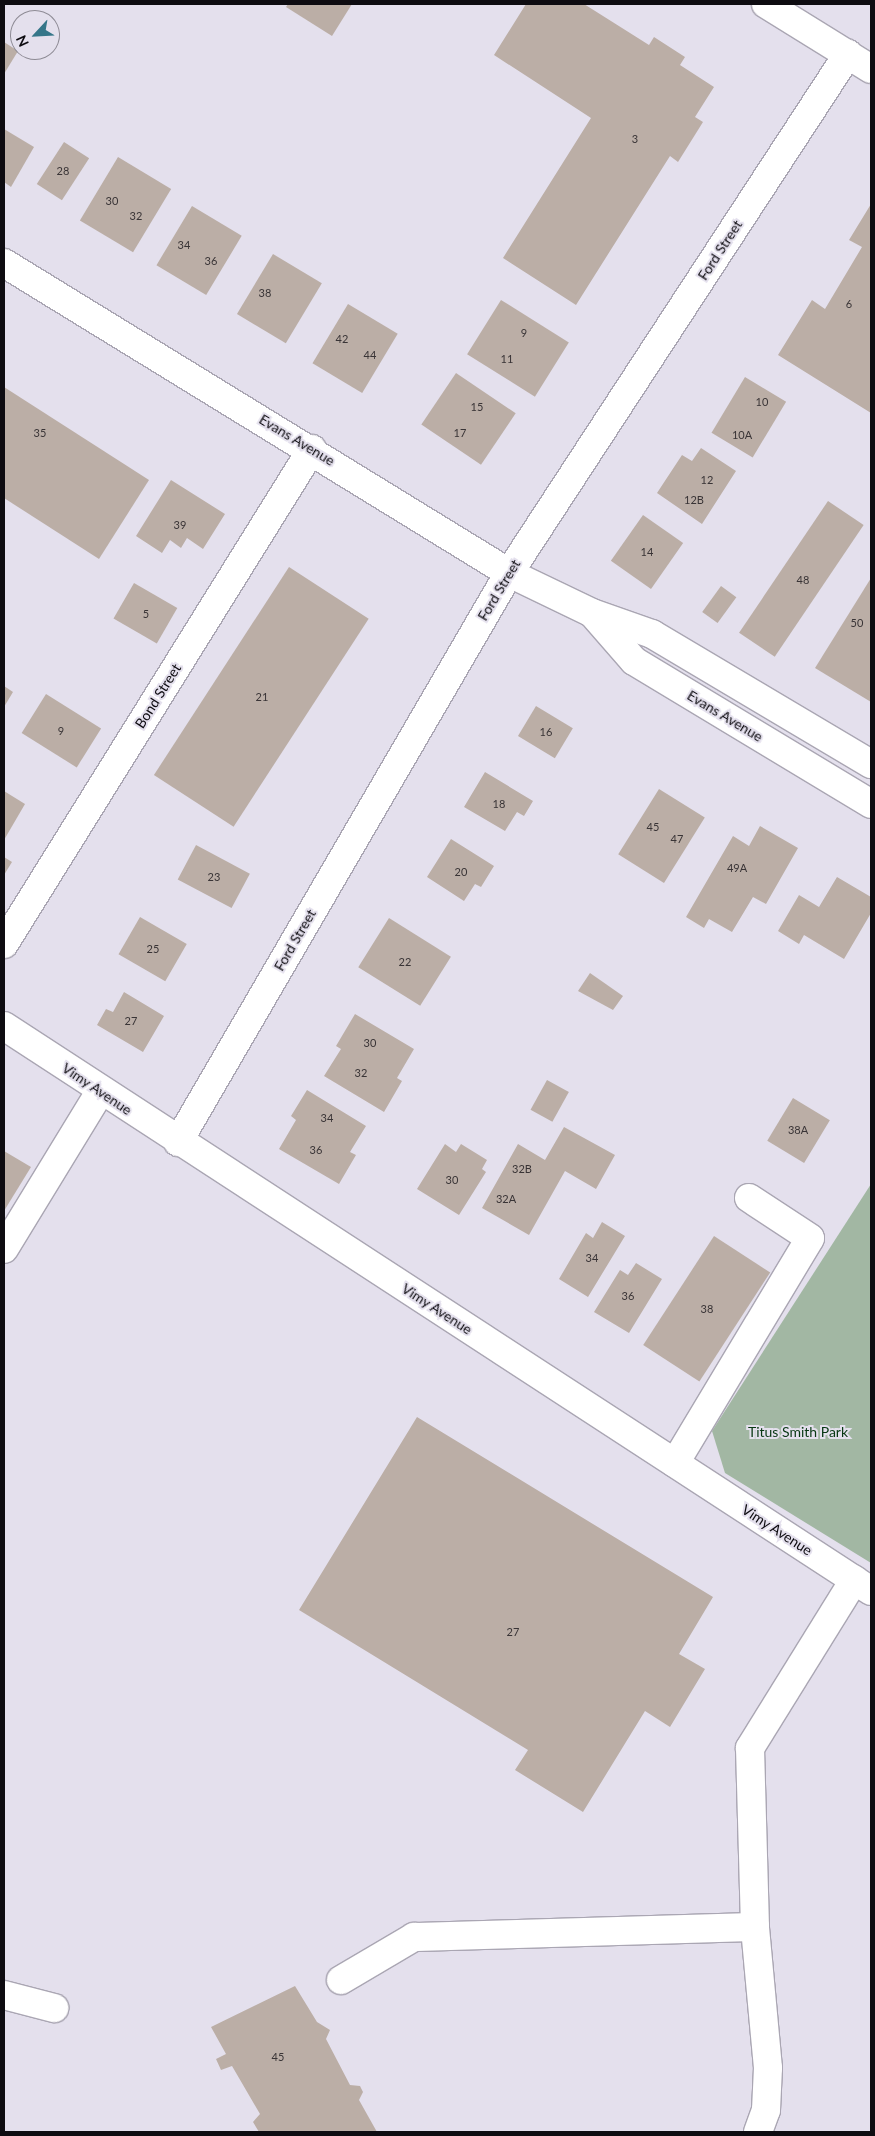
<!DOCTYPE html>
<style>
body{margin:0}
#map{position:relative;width:875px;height:2136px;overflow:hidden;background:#e4e0ed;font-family:Lato,sans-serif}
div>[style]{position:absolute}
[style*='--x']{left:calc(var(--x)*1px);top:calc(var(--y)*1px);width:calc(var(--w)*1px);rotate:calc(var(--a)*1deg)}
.green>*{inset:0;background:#a2b7a3}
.building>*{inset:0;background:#bbaea6;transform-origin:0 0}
.roads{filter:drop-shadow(1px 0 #aaa6b3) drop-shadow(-1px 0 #aaa6b3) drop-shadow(0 1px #aaa6b3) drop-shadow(0 -1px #aaa6b3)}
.minor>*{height:28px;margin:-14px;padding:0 14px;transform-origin:14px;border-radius:14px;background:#fff}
span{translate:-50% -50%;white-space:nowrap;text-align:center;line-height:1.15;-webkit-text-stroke:4px #e4e0ed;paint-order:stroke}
.number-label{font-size:11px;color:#393436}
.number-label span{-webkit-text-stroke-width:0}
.street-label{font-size:14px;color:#0e0c11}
.park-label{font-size:14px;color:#073712}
.frame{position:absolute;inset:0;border:5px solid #0e0c11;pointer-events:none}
.north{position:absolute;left:10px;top:10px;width:50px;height:50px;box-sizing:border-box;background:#e4e0ed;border:1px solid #8e8b95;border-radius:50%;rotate:245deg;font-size:14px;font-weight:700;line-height:20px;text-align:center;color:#0e0c11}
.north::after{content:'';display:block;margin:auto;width:18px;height:22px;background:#357689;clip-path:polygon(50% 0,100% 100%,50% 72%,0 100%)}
</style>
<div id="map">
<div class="green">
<div style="clip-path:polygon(871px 1184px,871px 1563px,725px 1473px,712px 1431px)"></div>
</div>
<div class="building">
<div style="clip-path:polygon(288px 4px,352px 4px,332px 36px,286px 7px)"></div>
<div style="clip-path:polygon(526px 4px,584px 4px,649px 45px,654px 37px,685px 57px,680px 65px,714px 87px,695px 117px,703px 122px,678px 162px,670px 156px,576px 305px,503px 258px,591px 118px,494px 55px)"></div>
<div style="clip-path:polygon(4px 42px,18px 51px,4px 74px)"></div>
<div style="clip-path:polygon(4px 129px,34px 147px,11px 187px,4px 182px)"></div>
<div style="left:64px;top:142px;width:30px;height:50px;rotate:33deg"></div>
<div style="left:118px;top:157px;width:62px;height:74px;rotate:31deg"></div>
<div style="clip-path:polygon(871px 204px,871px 413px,778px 355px,812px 300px,825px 309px,862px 247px,849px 240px)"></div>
<div style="left:192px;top:206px;width:58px;height:69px;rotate:31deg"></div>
<div style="left:273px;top:254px;width:57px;height:70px;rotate:31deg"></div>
<div style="left:501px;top:300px;width:80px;height:64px;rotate:32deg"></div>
<div style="left:348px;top:304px;width:58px;height:69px;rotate:31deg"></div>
<div style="left:456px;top:373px;width:72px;height:62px;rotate:34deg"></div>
<div style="left:745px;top:377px;width:48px;height:65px;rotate:31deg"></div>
<div style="clip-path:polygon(4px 387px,149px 480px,99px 559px,4px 498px)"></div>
<div style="clip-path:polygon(701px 448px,736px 471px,702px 524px,657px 493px,682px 455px,692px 461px)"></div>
<div style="clip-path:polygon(171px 480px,225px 514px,203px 549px,187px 538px,181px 548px,170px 540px,162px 553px,136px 536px)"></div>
<div style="left:828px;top:501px;width:43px;height:159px;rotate:34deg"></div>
<div style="left:643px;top:515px;width:49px;height:56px;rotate:35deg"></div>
<div style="left:289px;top:567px;width:95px;height:248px;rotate:33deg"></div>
<div style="clip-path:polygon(871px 578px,871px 702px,815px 668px)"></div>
<div style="left:134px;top:583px;width:50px;height:41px;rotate:30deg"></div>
<div style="left:721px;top:586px;width:19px;height:32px;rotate:36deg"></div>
<div style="clip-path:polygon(4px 686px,13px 692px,4px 707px)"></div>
<div style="left:46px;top:694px;width:65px;height:46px;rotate:32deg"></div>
<div style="left:536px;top:706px;width:43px;height:35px;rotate:31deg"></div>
<div style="clip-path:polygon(485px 772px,533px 801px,524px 816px,517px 812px,505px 831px,464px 807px)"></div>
<div style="left:659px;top:789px;width:54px;height:77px;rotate:32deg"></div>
<div style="clip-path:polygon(4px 791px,25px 804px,4px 840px)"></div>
<div style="clip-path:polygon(760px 826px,798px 848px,766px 904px,753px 897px,732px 932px,709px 919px,704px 928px,686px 917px,733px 836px,749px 846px)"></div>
<div style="clip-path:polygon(451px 839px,494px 866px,481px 887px,475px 884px,464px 901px,427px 877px)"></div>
<div style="left:196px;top:845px;width:61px;height:39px;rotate:28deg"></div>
<div style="clip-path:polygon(4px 857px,12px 862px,4px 875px)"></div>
<div style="clip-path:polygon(837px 877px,871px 897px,871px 913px,844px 959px,804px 935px,799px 944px,778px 931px,799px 895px,819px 907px)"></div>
<div style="left:140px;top:917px;width:54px;height:43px;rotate:30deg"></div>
<div style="left:389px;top:918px;width:73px;height:58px;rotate:32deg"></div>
<div style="clip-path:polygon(590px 973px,623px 996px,613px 1010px,578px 991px)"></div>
<div style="clip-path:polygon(124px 992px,164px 1016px,143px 1052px,97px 1025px,106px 1009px,113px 1012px)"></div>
<div style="clip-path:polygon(355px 1014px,414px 1049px,397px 1078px,402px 1081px,384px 1112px,324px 1076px,341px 1049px,336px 1046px)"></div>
<div style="left:547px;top:1080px;width:25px;height:34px;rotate:29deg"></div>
<div style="clip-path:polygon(307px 1090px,366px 1126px,350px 1152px,356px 1155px,339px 1184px,279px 1149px,296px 1120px,291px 1116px)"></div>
<div style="left:793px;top:1098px;width:43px;height:50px;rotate:31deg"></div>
<div style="clip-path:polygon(564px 1127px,615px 1155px,596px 1189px,565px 1171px,529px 1235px,482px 1208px,518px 1144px,545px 1160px)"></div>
<div style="clip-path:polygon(445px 1144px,456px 1152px,461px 1144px,487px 1160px,482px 1169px,486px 1172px,459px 1215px,417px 1189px)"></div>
<div style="clip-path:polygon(4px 1151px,31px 1167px,4px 1211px)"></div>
<div style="clip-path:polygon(602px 1222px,625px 1236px,588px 1297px,559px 1279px,586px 1233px,593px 1238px)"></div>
<div style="left:714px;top:1236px;width:67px;height:130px;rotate:33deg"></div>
<div style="clip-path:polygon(636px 1263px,662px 1279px,629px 1333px,594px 1312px,620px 1270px,628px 1275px)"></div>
<div style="clip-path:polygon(417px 1417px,713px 1597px,679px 1654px,705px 1669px,670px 1727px,645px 1711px,583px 1812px,515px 1770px,528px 1750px,299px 1610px)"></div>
<div style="clip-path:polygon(295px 1986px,317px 2022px,330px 2030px,326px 2039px,350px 2085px,360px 2086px,363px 2092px,359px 2100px,377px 2132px,259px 2132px,253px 2122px,260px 2114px,232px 2066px,221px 2070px,216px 2059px,226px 2054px,211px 2027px)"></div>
</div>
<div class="roads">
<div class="minor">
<div style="--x:766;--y:4;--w:123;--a:31.8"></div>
<div style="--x:4;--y:263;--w:593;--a:31.54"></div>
<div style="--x:509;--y:573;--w:92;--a:25.7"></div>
<div style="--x:592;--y:613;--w:64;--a:19.3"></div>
<div style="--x:652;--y:634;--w:255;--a:30.7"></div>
<div style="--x:593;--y:614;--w:62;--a:48.9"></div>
<div style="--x:634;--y:661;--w:277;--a:31.1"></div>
<div style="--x:4;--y:944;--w:583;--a:-58.11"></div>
<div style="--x:4;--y:1026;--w:1035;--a:33.09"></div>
<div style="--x:178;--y:1142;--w:658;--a:-59.81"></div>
<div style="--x:509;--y:573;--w:620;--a:-56.85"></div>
<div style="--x:4;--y:1249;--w:184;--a:-58.6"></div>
<div style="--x:675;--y:1463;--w:262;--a:-59"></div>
<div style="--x:810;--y:1238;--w:73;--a:-146.7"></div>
<div style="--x:341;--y:1980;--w:85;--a:-30.5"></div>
<div style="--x:414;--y:1937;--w:341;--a:-1.7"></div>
<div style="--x:4;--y:1995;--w:52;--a:14.6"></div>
<div style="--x:758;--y:2132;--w:23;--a:-70"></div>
<div style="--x:766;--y:2110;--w:42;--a:-87.3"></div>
<div style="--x:768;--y:2068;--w:142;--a:-95.3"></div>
<div style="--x:755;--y:1927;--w:179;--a:-91.6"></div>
<div style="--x:750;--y:1748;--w:198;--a:-58.2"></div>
</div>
</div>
<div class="number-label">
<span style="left:635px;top:139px">3</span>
<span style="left:63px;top:171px">28</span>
<span style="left:112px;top:201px">30</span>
<span style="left:136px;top:216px">32</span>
<span style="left:184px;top:245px">34</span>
<span style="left:211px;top:261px">36</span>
<span style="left:265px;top:293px">38</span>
<span style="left:849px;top:304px">6</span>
<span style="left:524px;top:333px">9</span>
<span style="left:342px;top:339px">42</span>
<span style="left:370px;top:355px">44</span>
<span style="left:507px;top:359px">11</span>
<span style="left:762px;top:402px">10</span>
<span style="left:477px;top:407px">15</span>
<span style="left:40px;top:433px">35</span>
<span style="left:460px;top:433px">17</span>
<span style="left:742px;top:435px">10A</span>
<span style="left:707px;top:480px">12</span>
<span style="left:694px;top:500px">12B</span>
<span style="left:180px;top:525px">39</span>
<span style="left:647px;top:552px">14</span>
<span style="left:803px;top:580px">48</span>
<span style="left:146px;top:614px">5</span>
<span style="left:857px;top:623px">50</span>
<span style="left:262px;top:697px">21</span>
<span style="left:61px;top:731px">9</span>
<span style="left:546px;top:732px">16</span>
<span style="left:499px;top:804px">18</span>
<span style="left:653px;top:827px">45</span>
<span style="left:677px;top:839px">47</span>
<span style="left:737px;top:868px">49A</span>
<span style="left:461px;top:872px">20</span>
<span style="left:214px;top:877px">23</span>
<span style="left:153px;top:949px">25</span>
<span style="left:405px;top:962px">22</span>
<span style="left:131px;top:1021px">27</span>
<span style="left:370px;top:1043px">30</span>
<span style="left:361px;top:1073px">32</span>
<span style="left:327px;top:1118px">34</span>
<span style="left:798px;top:1130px">38A</span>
<span style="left:316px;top:1150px">36</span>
<span style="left:522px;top:1169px">32B</span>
<span style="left:452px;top:1180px">30</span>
<span style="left:506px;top:1199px">32A</span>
<span style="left:592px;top:1258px">34</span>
<span style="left:628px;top:1296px">36</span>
<span style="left:707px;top:1309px">38</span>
<span style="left:513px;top:1632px">27</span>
<span style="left:278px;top:2057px">45</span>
</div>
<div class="street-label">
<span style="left:720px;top:250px;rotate:-57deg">Ford Street</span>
<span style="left:297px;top:440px;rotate:31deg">Evans Avenue</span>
<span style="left:499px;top:590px;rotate:-59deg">Ford Street</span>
<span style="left:158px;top:696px;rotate:-58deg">Bond Street</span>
<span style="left:725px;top:716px;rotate:31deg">Evans Avenue</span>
<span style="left:295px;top:940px;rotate:-60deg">Ford Street</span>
<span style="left:97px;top:1089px;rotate:34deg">Vimy Avenue</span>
<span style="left:437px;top:1309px;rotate:33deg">Vimy Avenue</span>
<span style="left:777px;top:1530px;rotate:33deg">Vimy Avenue</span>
</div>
<div class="park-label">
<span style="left:798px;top:1432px">Titus Smith Park</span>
</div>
<div class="frame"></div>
<div class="north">N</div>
</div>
